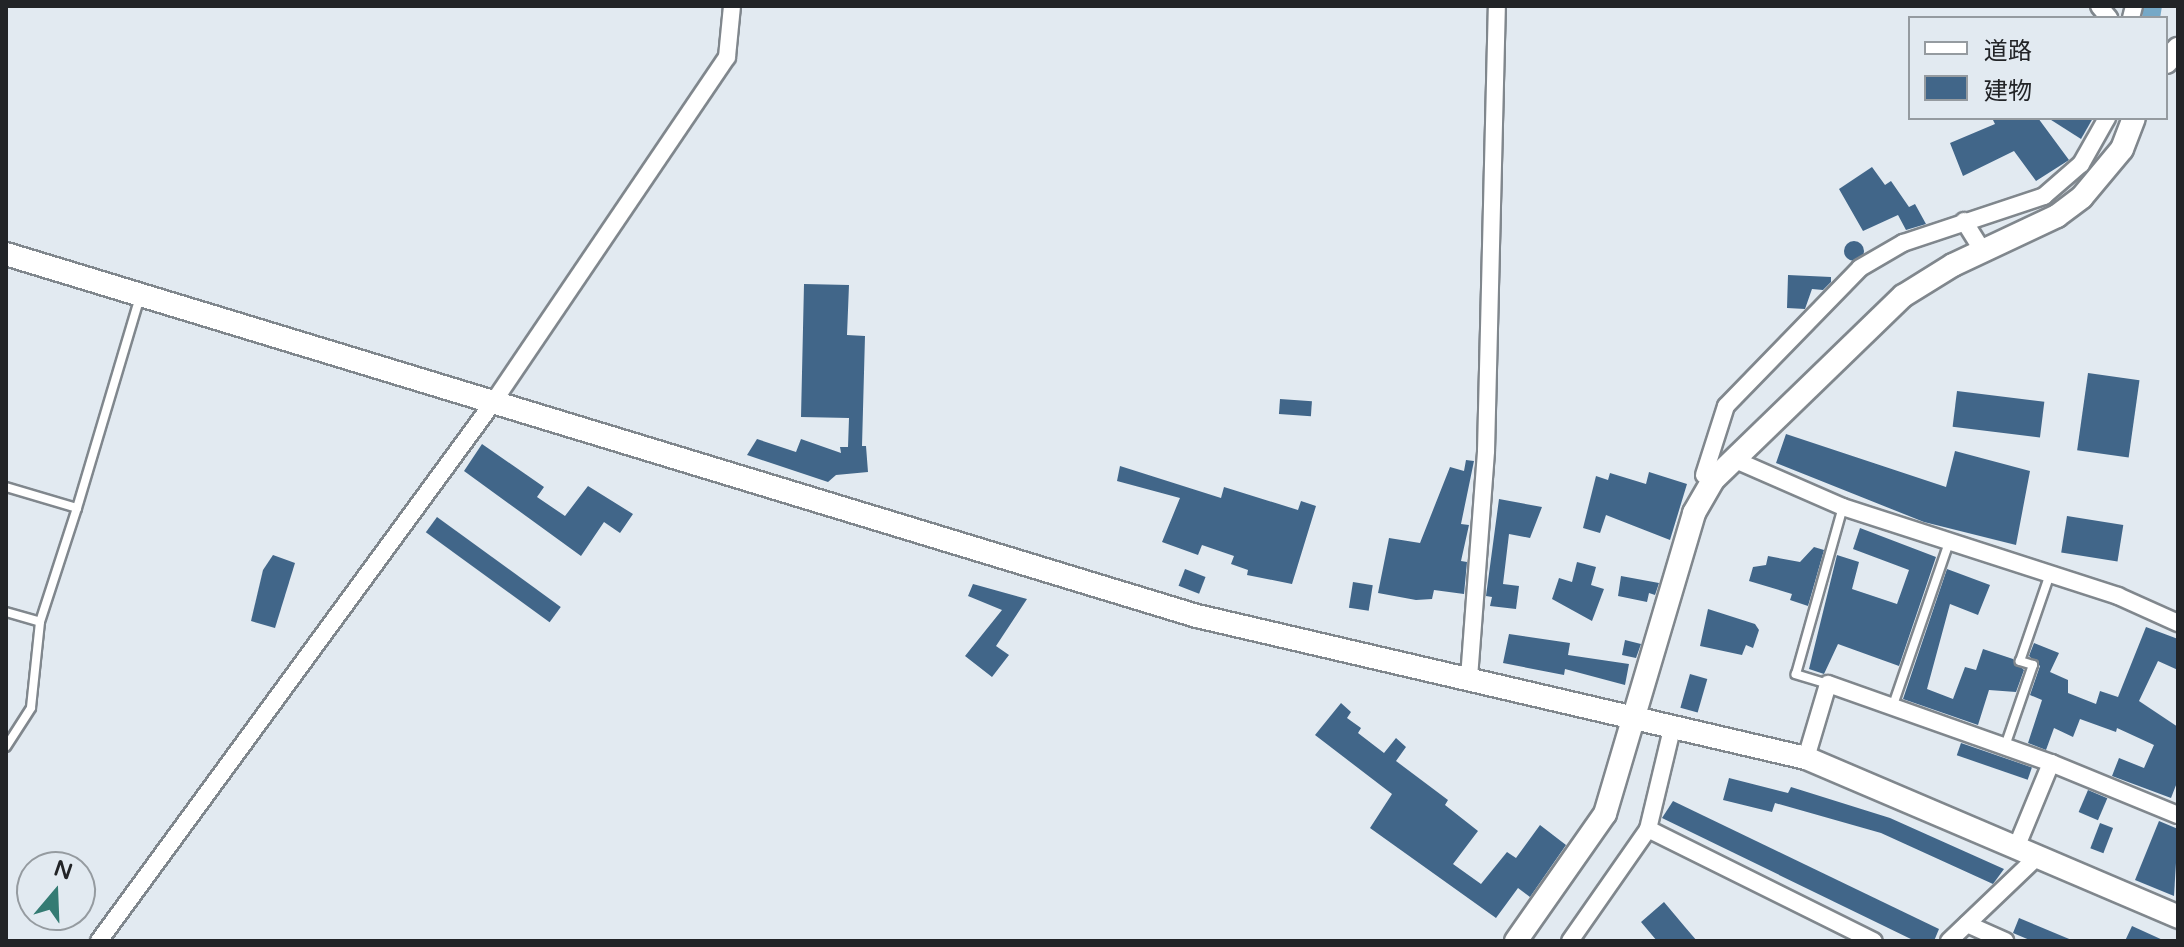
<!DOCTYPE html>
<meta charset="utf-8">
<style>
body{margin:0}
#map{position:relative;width:2184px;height:947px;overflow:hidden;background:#e2eaf1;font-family:"Varela Round","Noto Sans JP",sans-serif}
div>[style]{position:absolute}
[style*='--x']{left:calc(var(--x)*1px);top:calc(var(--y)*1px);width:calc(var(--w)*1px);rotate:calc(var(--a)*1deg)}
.canal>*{height:18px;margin:-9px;padding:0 9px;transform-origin:9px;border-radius:9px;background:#75a8c7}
.building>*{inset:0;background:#416689;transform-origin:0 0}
.round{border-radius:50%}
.roads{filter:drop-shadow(2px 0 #80878d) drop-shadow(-2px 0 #80878d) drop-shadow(0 2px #80878d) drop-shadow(0 -2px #80878d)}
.service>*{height:8px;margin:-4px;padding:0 4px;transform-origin:4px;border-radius:4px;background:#fff}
.minor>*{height:16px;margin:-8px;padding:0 8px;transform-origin:8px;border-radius:8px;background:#fff}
.tertiary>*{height:22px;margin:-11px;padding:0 11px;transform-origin:11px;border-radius:11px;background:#fff}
span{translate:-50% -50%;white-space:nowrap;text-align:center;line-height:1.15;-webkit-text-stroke:8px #e2eaf1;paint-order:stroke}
.frame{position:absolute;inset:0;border:8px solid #222427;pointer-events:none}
.legend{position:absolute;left:1908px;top:16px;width:260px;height:104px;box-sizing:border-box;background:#e2eaf1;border:2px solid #959ba0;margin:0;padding:10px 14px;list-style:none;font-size:24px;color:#222427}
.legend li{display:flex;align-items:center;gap:16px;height:40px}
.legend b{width:40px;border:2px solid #959ba0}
.north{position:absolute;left:16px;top:851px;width:80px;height:80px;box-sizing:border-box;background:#e2eaf1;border:2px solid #959ba0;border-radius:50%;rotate:19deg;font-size:22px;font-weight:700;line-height:32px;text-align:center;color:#222427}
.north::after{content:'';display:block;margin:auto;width:28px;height:36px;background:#347b73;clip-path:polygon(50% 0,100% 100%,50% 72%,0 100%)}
</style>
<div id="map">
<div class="canal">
<div style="--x:2151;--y:18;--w:12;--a:-81"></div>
</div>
<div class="building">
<div style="clip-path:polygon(1992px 118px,2038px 118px,2069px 160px,2036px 181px,2014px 151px,1963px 176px,1950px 143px,1995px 124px)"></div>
<div style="clip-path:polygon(2048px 118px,2093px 118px,2081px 139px)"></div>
<div style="clip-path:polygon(1872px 167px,1885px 185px,1891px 181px,1909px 207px,1915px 204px,1926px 224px,1906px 230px,1898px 215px,1863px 231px,1839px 189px)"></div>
<div class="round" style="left:1844px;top:241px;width:20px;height:20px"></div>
<div style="clip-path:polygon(1788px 275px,1831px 277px,1831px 282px,1823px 290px,1812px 289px,1805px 309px,1787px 308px)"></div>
<div style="clip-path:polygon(804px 284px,849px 285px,847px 335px,865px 336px,862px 446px,866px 446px,868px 472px,836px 475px,828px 482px,747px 455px,757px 439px,796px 452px,801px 439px,841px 453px,840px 447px,848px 447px,849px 418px,801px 417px)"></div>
<div style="left:2088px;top:373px;width:52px;height:78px;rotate:8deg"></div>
<div style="left:1957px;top:391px;width:88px;height:36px;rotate:7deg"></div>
<div style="left:1280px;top:399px;width:32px;height:15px;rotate:4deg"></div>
<div style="clip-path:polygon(1786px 434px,1946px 487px,1955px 451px,2030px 471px,2016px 545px,1924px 522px,1776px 463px)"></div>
<div style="clip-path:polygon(482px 444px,544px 487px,537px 497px,565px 516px,588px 486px,633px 514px,620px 533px,604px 522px,581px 556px,464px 471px)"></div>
<div style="clip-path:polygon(1466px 460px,1474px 461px,1461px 524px,1469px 525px,1461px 561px,1467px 562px,1464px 594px,1434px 590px,1432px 599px,1416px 600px,1378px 593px,1389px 538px,1420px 543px,1450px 467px,1464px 471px)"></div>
<div style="clip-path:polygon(1120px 466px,1221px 498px,1224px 487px,1298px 510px,1301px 501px,1316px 506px,1292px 584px,1247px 575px,1248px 570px,1231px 564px,1234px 556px,1202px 545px,1198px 555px,1162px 542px,1180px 498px,1117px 481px)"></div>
<div style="clip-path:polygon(1649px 472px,1687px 484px,1670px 540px,1606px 515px,1600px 533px,1583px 528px,1596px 476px,1608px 480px,1610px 473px,1646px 484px)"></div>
<div style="clip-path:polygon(1499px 499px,1542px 507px,1530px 538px,1509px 534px,1503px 584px,1519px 586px,1516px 609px,1490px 606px,1492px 597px,1486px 596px)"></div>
<div style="left:2067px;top:516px;width:57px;height:37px;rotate:9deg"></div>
<div style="left:437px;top:517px;width:153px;height:19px;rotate:36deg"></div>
<div style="clip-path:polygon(1860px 528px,1936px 557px,1899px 666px,1838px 644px,1824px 674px,1809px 669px,1837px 555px,1859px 562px,1852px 589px,1897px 604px,1909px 570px,1853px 549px)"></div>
<div style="clip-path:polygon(1814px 547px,1824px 550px,1808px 606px,1790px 600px,1792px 594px,1749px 581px,1753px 567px,1766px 565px,1768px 556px,1800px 562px)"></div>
<div style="clip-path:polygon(273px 555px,295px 563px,275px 628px,251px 621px,263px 570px)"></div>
<div style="clip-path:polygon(1577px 562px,1596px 567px,1591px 585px,1604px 589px,1592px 621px,1552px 599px,1559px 578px,1572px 582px)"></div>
<div style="left:1185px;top:569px;width:22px;height:18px;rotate:21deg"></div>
<div style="clip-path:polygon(1947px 569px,1990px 585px,1978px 615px,1950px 604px,1927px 689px,1953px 699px,1965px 667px,1976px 670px,1983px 649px,2013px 659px,2024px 670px,2016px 692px,1989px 690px,1978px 725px,1903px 699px)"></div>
<div style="clip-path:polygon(1621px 576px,1659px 583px,1655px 595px,1649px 593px,1647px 602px,1618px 596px)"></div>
<div style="left:1353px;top:582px;width:20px;height:26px;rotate:9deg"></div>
<div style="clip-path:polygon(973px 584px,1027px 599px,996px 646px,1009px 655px,992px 677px,965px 656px,1002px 610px,968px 596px)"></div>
<div style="clip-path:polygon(1708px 609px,1755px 624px,1759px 630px,1753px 648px,1746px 645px,1742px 655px,1700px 646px)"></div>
<div style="clip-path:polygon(2146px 627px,2178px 639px,2178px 670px,2158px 661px,2139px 701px,2178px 727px,2178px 780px,2171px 798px,2112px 776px,2119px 758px,2144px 768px,2154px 745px,2117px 728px,2116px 732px,2080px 719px,2073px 737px,2054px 728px,2046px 750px,2028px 743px,2042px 700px,2030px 695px,2040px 666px,2029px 656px,2034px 643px,2059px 653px,2050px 672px,2068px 680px,2068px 693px,2096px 704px,2100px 691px,2118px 697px)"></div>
<div style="clip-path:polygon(1509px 634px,1570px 643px,1568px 655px,1629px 664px,1625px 685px,1565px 669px,1564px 675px,1503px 663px)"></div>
<div style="clip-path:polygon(1625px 640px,1641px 644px,1636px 658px,1622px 655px)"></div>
<div style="left:1690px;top:674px;width:18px;height:35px;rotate:16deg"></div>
<div style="clip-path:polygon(1341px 703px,1351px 712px,1347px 718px,1361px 728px,1358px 733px,1384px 753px,1396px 738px,1406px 747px,1396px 761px,1448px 800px,1445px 805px,1478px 831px,1453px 864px,1481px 884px,1507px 852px,1516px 858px,1540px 825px,1566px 845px,1530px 897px,1518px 888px,1496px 918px,1370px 828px,1392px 794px,1315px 735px)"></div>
<div style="left:1961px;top:743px;width:75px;height:13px;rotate:19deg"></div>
<div style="clip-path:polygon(1729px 778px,1788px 793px,1791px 787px,1890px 818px,2004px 869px,1993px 884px,1881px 833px,1775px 803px,1772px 812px,1723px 800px)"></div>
<div style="left:2088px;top:790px;width:21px;height:24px;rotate:23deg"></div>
<div style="clip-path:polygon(1673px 801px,1939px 929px,1934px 941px,1915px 941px,1662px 818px)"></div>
<div style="clip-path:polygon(2159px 821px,2178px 829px,2174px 896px,2135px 880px)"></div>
<div style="left:2100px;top:823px;width:14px;height:27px;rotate:21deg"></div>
<div style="clip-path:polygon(1664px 902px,1685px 927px,1697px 941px,1657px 941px,1641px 922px)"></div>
<div style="clip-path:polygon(2019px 918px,2074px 941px,2032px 941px,2013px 933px)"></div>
<div style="clip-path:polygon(2132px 926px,2165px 941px,2125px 941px)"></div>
</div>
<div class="roads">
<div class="service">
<div style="--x:6;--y:487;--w:74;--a:16.5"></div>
<div style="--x:77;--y:508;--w:120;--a:108"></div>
<div style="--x:40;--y:622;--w:86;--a:96"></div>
<div style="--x:31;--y:708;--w:46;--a:122.7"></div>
<div style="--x:77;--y:508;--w:221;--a:-73.4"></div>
<div style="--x:6;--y:612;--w:35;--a:16"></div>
<div style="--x:1828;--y:684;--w:34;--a:-163"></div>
<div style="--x:1796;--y:674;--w:173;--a:-74.3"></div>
<div style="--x:1892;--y:708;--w:176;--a:-71"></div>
<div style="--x:2004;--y:749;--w:89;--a:-71"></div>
<div style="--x:2033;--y:665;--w:14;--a:-163"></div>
<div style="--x:2020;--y:661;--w:89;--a:-71"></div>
</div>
<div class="minor">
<div style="--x:2099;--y:6;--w:16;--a:50"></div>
<div style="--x:2131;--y:18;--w:12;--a:-76"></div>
<div style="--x:1964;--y:221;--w:36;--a:58"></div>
<div style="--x:1733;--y:459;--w:120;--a:23.6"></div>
<div style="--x:1843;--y:507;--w:289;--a:17.9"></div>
<div style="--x:2118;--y:596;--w:66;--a:24.2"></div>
<div style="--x:1704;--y:475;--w:72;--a:-72.3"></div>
<div style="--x:1726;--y:406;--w:192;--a:-45.8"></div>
<div style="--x:1860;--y:268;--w:50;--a:-30.2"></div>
<div style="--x:1903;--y:243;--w:149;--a:-18.4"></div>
<div style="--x:2044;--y:196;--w:49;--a:-40.9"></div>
<div style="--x:2081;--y:164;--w:53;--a:-60.5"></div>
<div style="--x:1469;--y:678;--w:228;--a:-85.7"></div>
<div style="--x:1486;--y:451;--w:445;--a:-88.6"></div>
<div style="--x:1806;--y:758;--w:77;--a:-73.4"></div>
<div style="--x:1828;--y:684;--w:237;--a:19.5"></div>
<div style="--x:2051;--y:763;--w:137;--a:22.3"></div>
<div style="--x:1648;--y:829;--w:252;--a:26.4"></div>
<div style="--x:2016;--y:848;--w:92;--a:-67.6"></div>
<div style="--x:1967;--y:924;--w:42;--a:24.1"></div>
<div style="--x:99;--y:941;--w:665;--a:-53.8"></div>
<div style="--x:492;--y:404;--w:419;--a:-55.9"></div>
<div style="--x:727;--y:57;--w:51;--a:-84.4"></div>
<div style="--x:1570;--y:941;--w:136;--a:-55.1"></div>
<div style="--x:1648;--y:829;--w:107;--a:-76.5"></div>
<div style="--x:1949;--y:941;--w:122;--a:-43.7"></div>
</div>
<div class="tertiary">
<div style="--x:2166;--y:62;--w:18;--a:-47"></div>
<div style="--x:6;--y:254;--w:1245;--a:16.91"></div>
<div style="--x:1197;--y:616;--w:625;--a:13.13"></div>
<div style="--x:1806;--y:758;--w:405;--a:23.1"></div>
<div style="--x:1516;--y:941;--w:155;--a:-55"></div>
<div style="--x:1605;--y:814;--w:314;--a:-73.5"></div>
<div style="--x:1694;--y:513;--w:39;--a:-60"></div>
<div style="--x:1714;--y:479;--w:263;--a:-44.1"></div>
<div style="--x:1903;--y:296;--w:59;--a:-31.8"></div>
<div style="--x:1953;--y:265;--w:115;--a:-25.2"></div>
<div style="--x:2057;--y:216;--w:31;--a:-37"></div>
<div style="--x:2082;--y:197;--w:62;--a:-50.2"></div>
<div style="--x:2122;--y:149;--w:33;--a:-69"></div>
</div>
</div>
<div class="frame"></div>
<ul class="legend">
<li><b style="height:10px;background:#fff"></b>道路</li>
<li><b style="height:22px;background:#416689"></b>建物</li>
</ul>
<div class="north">N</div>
</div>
